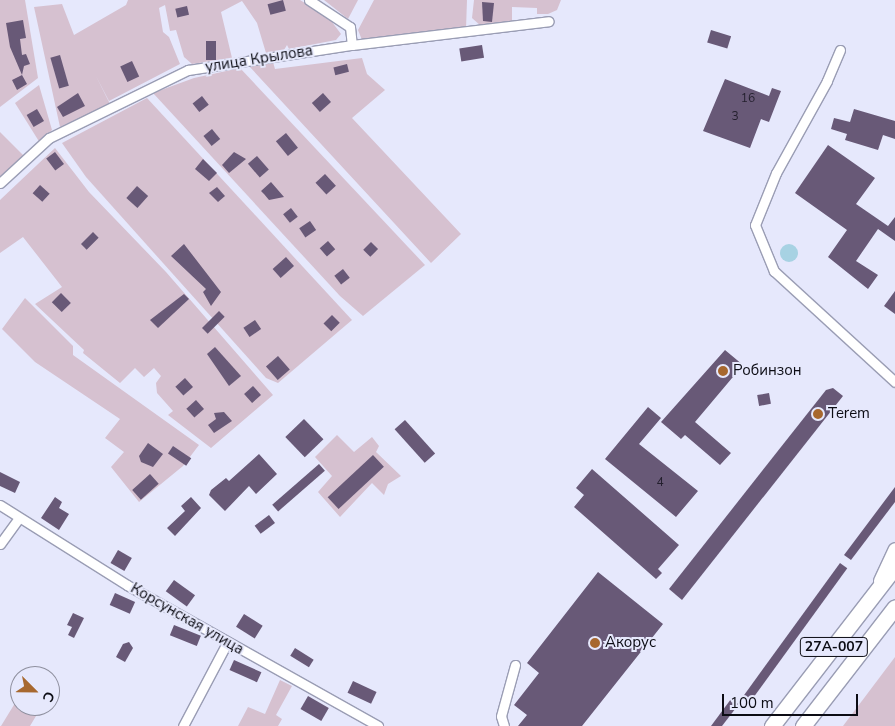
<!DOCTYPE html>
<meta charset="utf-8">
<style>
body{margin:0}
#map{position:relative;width:895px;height:726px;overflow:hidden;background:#e6e8fc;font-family:"Nunito Sans",sans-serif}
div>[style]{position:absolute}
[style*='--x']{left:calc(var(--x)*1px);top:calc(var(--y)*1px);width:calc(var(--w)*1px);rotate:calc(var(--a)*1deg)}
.green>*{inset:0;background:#d6c1d0}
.water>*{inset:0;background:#a7d2e3}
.round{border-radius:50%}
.building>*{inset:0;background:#685977;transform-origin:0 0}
.roads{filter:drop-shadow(1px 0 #9a9db4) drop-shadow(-1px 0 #9a9db4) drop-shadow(0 1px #9a9db4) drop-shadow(0 -1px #9a9db4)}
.street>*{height:9px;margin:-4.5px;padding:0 4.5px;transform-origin:4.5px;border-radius:4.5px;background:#fff}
.primary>*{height:12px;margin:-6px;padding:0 6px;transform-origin:6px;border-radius:6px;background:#fff}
.highway>*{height:15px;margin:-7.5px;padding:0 7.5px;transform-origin:7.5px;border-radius:7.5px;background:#fff}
.dots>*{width:14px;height:14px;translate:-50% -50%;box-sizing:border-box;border:2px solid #e6e8fc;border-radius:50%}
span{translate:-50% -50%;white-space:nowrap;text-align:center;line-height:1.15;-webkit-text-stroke:4px #e6e8fc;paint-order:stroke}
.number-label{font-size:12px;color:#231f2d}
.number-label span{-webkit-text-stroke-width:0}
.shield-label span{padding:1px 4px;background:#e6e8fc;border:1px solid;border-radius:4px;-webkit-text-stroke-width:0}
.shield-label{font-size:14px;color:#0c0c14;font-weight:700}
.street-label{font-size:15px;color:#0c0c14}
.poi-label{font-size:15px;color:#0c0c14}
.left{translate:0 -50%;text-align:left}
.north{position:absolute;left:10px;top:666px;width:50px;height:50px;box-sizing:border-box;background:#e6e8fc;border:1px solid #8f909f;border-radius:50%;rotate:113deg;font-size:14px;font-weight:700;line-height:20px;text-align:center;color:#0c0c14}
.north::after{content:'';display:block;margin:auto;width:18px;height:22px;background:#a7682f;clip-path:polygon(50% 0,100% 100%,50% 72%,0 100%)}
.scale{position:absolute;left:722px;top:694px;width:136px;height:22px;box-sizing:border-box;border:2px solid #0c0c14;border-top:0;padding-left:6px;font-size:15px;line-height:18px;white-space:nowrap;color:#0c0c14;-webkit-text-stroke:4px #e6e8fc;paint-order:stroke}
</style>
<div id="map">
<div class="green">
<div style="clip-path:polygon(0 0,25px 0,38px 78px,0 107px)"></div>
<div style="clip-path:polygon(128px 0,300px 0,329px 18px,341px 34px,336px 40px,289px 49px,287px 45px,284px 50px,266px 53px,257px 23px,242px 1px,221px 12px,232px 58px,192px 64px,184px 57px,176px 30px,170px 31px,165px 5px,159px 8px,163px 32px,169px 37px,180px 64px,109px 101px,96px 76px,110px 104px,60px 127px,34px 7px,62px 4px,74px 35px,126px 5px)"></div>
<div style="clip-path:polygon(324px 0,358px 0,348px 19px)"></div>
<div style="clip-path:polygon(374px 0,467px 0,466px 29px,362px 40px,358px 30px)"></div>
<div style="clip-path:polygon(474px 0,561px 0,557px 10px,548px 14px,537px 14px,537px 8px,512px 7px,512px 23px,481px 26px,472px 18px)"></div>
<div style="clip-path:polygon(362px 58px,367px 74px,385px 90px,352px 118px,461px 234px,431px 263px,249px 66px,273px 62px,275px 69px)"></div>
<div style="clip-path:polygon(240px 68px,425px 265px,363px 316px,340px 296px,153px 93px,194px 78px)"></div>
<div style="clip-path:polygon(39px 85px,52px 130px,40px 143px,15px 103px)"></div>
<div style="clip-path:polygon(147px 98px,352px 320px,278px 383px,266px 378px,86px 177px,62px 143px)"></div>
<div style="clip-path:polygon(0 132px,24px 156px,0 180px)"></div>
<div style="clip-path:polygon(55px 148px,89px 192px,166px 272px,273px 395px,211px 448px,168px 415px,173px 411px,157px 393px,156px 383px,161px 376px,154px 368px,144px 377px,135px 368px,120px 383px,83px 353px,84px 350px,35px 304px,62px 287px,23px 237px,0 253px,0 200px)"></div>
<div style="clip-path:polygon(25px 298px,73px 346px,73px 355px,199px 445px,183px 466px,139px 502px,111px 467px,124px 452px,105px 438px,120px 419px,35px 362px,2px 329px)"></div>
<div style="clip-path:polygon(337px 435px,354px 452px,372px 437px,379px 446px,376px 452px,401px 476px,388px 484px,384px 495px,372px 483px,340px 517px,318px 492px,332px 476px,315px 457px)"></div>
<div style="clip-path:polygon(895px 657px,895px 726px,843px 726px)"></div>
<div style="clip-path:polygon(280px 680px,292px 686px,276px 715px,282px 719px,278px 726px,238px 726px,248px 707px,265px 714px)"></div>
<div style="clip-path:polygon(20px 695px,20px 706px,42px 706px,30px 726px,1px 726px)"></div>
</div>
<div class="water">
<div class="round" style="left:780px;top:244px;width:18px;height:18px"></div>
</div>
<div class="building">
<div style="left:283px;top:0;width:11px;height:16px;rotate:75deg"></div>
<div style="clip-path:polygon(482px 2px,494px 3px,492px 22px,483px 21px)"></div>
<div style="left:187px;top:6px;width:9px;height:12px;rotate:77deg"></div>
<div style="clip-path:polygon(23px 20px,26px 38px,20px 39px,22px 55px,26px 54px,30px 64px,24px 66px,22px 75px,27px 84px,17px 90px,12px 80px,22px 75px,10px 47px,6px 23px)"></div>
<div style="left:711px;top:30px;width:21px;height:13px;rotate:17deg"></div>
<div style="left:206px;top:41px;width:10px;height:19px"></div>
<div style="left:482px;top:45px;width:13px;height:23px;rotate:81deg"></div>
<div style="left:60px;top:55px;width:32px;height:10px;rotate:74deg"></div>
<div style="left:132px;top:61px;width:17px;height:13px;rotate:65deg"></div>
<div style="left:347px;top:64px;width:8px;height:14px;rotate:76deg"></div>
<div style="clip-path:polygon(725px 79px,769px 96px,772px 88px,781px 91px,769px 122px,761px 119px,750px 148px,703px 131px)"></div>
<div style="clip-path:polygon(78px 93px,85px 106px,63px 117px,57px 107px)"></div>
<div style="left:323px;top:93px;width:12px;height:15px;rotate:48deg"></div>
<div style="left:202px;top:96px;width:11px;height:12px;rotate:52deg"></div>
<div style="left:37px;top:109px;width:14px;height:12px;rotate:60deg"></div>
<div style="clip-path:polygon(854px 109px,895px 121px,895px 139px,883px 135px,878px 150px,845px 140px,847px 134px,831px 129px,834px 118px,850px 122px)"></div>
<div style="left:212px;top:129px;width:13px;height:11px;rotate:51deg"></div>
<div style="left:286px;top:133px;width:19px;height:13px;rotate:51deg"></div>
<div style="clip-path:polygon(828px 145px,875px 178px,856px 204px,888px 226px,895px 217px,895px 241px,878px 229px,856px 261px,878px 275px,868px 289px,828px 257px,847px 230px,795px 193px)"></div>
<div style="left:55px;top:152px;width:15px;height:11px;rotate:53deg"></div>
<div style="clip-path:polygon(234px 152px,246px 159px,229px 173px,222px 165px)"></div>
<div style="left:257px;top:156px;width:18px;height:12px;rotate:49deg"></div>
<div style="clip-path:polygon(203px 159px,217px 173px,209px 181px,195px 169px)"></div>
<div style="left:325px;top:174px;width:16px;height:13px;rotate:47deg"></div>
<div style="clip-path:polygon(271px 182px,284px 197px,269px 200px,264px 194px,261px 191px)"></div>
<div style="left:40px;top:185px;width:13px;height:11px;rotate:42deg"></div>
<div style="left:137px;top:186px;width:15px;height:16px;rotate:42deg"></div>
<div style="clip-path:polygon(217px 187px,225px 196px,218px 202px,209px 193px)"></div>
<div style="left:291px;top:208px;width:11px;height:10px;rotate:52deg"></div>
<div style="left:310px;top:221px;width:11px;height:13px;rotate:56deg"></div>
<div style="left:93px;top:232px;width:8px;height:17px;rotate:45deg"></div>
<div style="left:328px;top:241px;width:11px;height:11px;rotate:49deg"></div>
<div style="left:371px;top:242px;width:10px;height:11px;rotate:45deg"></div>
<div style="clip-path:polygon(184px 244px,221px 292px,211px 306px,203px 292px,206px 289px,171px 256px)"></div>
<div style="left:286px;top:257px;width:12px;height:18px;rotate:48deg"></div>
<div style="left:343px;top:269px;width:11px;height:11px;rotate:52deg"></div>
<div style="clip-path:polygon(895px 291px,895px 314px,884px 306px)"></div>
<div style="left:61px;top:293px;width:14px;height:13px;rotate:45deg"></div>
<div style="clip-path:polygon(184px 294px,189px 299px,158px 328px,150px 320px)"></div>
<div style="left:219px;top:311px;width:8px;height:24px;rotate:45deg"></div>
<div style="left:332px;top:315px;width:11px;height:12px;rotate:45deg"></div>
<div style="left:255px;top:320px;width:11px;height:14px;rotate:56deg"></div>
<div style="clip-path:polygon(215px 347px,241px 376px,229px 386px,207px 354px)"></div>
<div style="clip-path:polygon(725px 350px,743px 365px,695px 422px,731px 453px,720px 465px,685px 435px,681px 439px,661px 422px)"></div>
<div style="left:278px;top:356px;width:18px;height:16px;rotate:49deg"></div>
<div style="left:185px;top:378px;width:12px;height:13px;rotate:48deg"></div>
<div style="left:253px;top:386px;width:12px;height:12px;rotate:48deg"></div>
<div style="clip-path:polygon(833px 388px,843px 396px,682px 600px,669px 589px,826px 390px)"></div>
<div style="left:769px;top:393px;width:11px;height:12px;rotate:80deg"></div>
<div style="left:196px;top:400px;width:12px;height:13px;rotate:48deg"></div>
<div style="clip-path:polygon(648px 407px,661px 418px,639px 444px,698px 491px,676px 517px,605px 459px)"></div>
<div style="clip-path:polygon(224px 412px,232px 421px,214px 433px,208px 425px,216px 419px,214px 413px)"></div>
<div style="left:304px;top:419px;width:28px;height:26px;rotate:46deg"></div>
<div style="left:405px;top:420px;width:45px;height:14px;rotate:48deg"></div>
<div style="clip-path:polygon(148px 443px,163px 454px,153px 467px,141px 462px,139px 456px)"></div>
<div style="left:173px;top:446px;width:22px;height:9px;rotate:34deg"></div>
<div style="clip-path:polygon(259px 454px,277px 474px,256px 494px,249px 486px,225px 511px,209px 495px,211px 490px,226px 478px,229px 481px)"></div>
<div style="left:373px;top:455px;width:16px;height:62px;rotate:47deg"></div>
<div style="left:319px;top:464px;width:9px;height:62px;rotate:49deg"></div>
<div style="clip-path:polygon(592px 469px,679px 545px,658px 569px,662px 573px,656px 579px,574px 507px,584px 495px,576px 488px)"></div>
<div style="clip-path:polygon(0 472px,20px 482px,15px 493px,0 486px)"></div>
<div style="left:150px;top:474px;width:13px;height:24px;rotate:48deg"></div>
<div style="clip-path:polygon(895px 487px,895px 502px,851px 560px,844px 555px)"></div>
<div style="clip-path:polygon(55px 497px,62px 502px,59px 508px,69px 514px,59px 530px,41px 518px)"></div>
<div style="clip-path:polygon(191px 497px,201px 508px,175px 536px,167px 528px,185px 511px,181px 506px)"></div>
<div style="left:269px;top:515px;width:10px;height:18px;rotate:53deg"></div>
<div style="left:118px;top:550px;width:16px;height:15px;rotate:30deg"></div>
<div style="left:840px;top:563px;width:9px;height:164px;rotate:36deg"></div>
<div style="clip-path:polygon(598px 572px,663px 624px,582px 726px,518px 726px,527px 715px,514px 705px,539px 673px,527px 663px)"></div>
<div style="left:174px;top:580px;width:26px;height:14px;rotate:36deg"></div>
<div style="left:115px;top:593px;width:22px;height:13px;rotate:24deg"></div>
<div style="clip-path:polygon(73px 613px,84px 618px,74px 638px,68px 635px,72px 627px,67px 625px)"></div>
<div style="left:244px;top:614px;width:22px;height:15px;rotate:32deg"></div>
<div style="left:174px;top:625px;width:29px;height:11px;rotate:22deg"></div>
<div style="clip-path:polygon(129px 642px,133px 648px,125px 662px,116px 657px,123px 644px)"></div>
<div style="left:295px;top:648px;width:22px;height:9px;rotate:32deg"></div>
<div style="left:234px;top:660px;width:30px;height:11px;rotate:24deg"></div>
<div style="left:353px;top:681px;width:26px;height:13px;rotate:25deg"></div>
<div style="left:308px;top:696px;width:24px;height:15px;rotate:30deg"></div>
<div style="clip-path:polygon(731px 699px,739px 704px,722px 726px,711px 726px)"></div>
</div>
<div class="roads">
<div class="street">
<div style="--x:309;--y:0;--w:49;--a:33.4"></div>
<div style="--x:350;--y:27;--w:18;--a:84"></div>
<div style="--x:840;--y:50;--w:34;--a:113"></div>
<div style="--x:827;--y:81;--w:105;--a:119"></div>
<div style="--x:776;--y:173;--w:56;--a:112"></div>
<div style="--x:755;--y:225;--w:50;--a:67.6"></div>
<div style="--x:774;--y:271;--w:164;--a:42.5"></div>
<div style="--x:0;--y:183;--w:67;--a:-42.6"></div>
<div style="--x:49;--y:138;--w:155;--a:-26.1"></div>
<div style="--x:188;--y:70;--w:166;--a:-8.7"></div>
<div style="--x:352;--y:45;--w:198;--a:-6.9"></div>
<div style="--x:0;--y:505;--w:150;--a:32.2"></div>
<div style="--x:127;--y:585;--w:288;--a:29.3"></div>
<div style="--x:0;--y:544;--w:32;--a:-54"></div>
<div style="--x:183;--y:726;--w:94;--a:-62.1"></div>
<div style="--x:504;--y:726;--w:10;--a:-107"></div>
<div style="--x:501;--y:716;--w:53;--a:-74.6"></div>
</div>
<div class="primary">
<div style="--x:880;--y:581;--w:35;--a:-65"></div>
</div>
<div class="highway">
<div style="--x:772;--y:726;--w:201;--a:-52.3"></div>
<div style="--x:803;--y:726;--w:150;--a:-52.3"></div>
</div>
</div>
<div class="dots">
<div style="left:723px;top:371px;background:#a7682f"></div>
<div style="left:818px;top:414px;background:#a7682f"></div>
<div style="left:595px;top:643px;background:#a7682f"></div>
</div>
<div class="number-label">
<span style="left:748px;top:99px">16</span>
<span style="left:735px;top:117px">3</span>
<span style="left:660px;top:483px">4</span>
</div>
<div class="shield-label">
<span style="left:834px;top:647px">27А-007</span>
</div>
<div class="street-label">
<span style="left:259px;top:59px;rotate:-9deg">улица Крылова</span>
<span style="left:187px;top:619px;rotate:30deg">Корсунская улица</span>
</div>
<div class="poi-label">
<span class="left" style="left:733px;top:371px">Робинзон</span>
<span class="left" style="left:828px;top:414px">Terem</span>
<span class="left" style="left:605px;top:643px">Акорус</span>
</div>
<div class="north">С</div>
<div class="scale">100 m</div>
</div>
